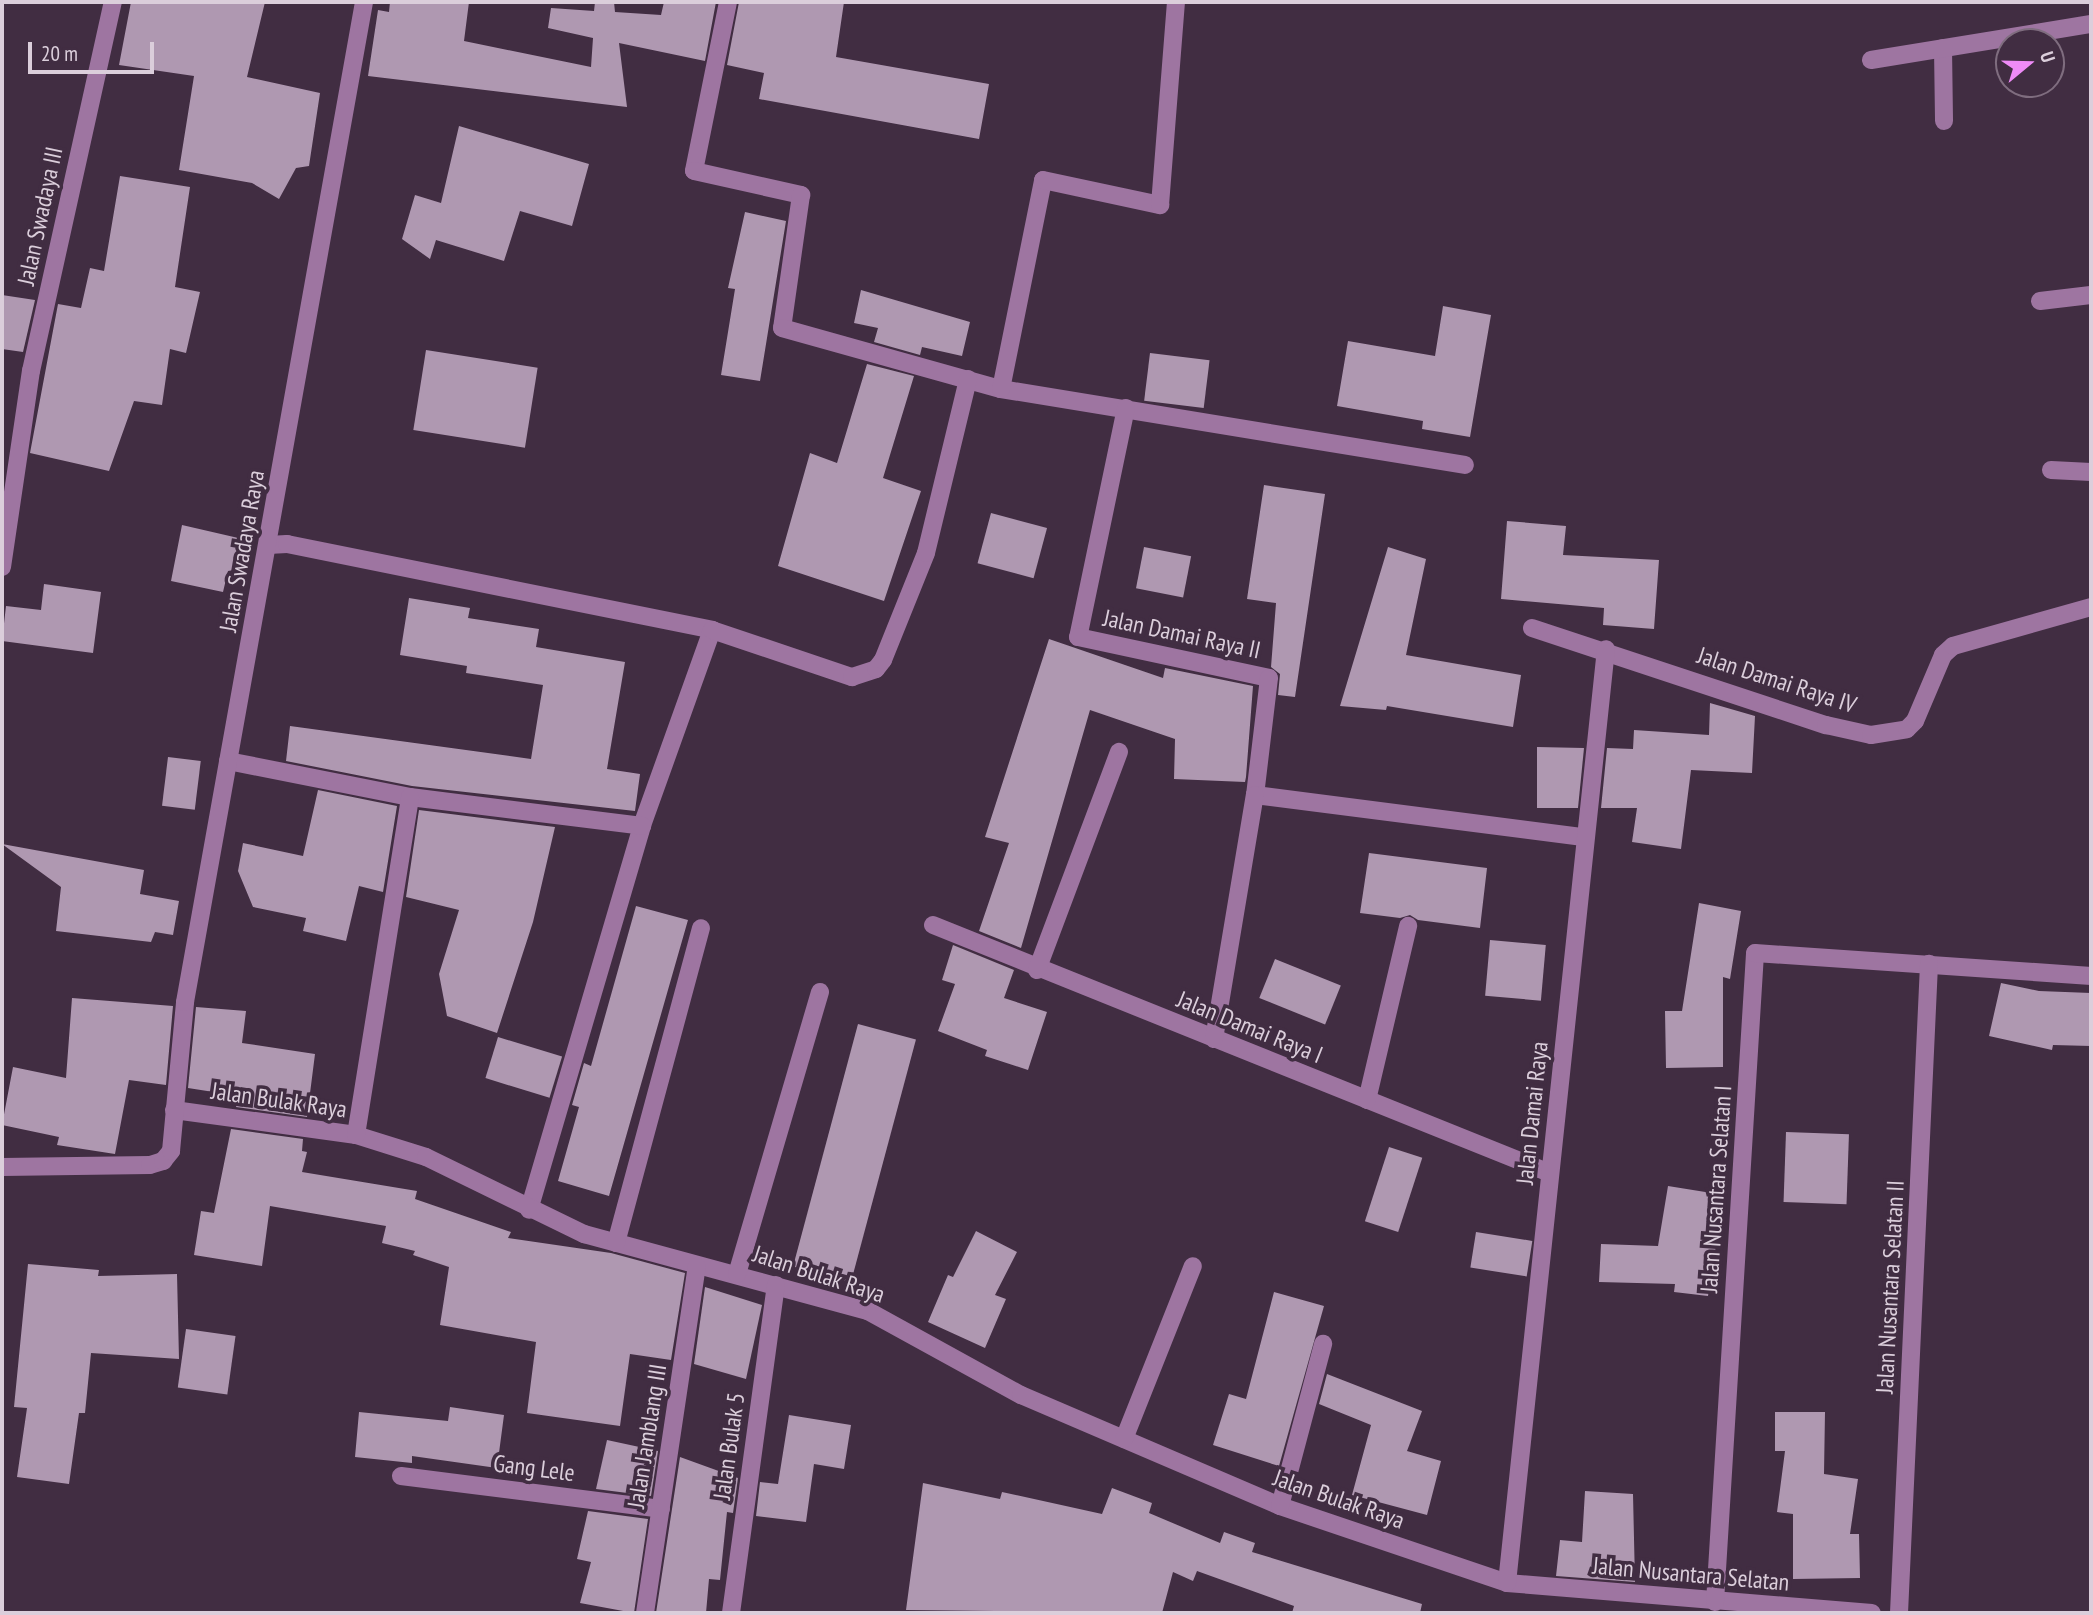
<!DOCTYPE html>
<style>
body{margin:0}
#map{position:relative;width:2093px;height:1615px;overflow:hidden;background:#412d42;font-family:"PT Sans Narrow",sans-serif}
div>[style]{position:absolute}
[style*='--x']{left:calc(var(--x)*1px);top:calc(var(--y)*1px);width:calc(var(--w)*1px);rotate:calc(var(--a)*1deg)}
.building>*{inset:0;background:#af98b1;transform-origin:0 0}
.minor>*{height:18px;margin:-9px;padding:0 9px;transform-origin:9px;border-radius:9px;background:#9e75a1}
span{translate:-50% -50%;white-space:nowrap;text-align:center;line-height:1.15;-webkit-text-stroke:7px #412d42;paint-order:stroke}
.street-label{font-size:24px;color:#dbcedb}
.frame{position:absolute;inset:0;border:4px solid #dbcedb;pointer-events:none}
.north{position:absolute;left:1995px;top:28px;width:70px;height:70px;box-sizing:border-box;background:#412d42;border:2px solid #7f6d7f;border-radius:50%;rotate:71deg;font-size:19px;font-weight:700;line-height:28px;text-align:center;color:#dbcedb}
.north::after{content:'';display:block;margin:auto;width:24px;height:32px;background:#ef8bf7;clip-path:polygon(50% 0,100% 100%,50% 72%,0 100%)}
.scale{position:absolute;left:28px;top:42px;width:126px;height:32px;box-sizing:border-box;border:4px solid #dbcedb;border-top:0;padding-left:9px;font-size:21px;line-height:24px;white-space:nowrap;color:#dbcedb;-webkit-text-stroke:5px #412d42;paint-order:stroke}
</style>
<div id="map">
<div class="building">
<div style="clip-path:polygon(131px 2px,265px 2px,247px 77px,320px 93px,309px 166px,296px 168px,279px 199px,252px 183px,179px 170px,194px 76px,119px 65px)"></div>
<div style="clip-path:polygon(390px 2px,469px 2px,464px 41px,591px 67px,593px 38px,548px 28px,551px 8px,594px 11px,595px 2px,614px 2px,615px 12px,661px 15px,664px 2px,716px 2px,705px 61px,619px 43px,627px 107px,368px 76px,378px 10px,389px 12px)"></div>
<div style="clip-path:polygon(739px 2px,844px 2px,836px 57px,989px 84px,979px 139px,759px 99px,764px 73px,727px 65px)"></div>
<div style="clip-path:polygon(459px 126px,589px 164px,572px 226px,520px 211px,504px 261px,436px 240px,430px 259px,402px 239px,415px 195px,441px 203px)"></div>
<div style="clip-path:polygon(120px 176px,190px 187px,175px 287px,200px 292px,186px 353px,170px 349px,162px 405px,134px 401px,109px 471px,30px 453px,58px 304px,81px 308px,90px 268px,104px 271px)"></div>
<div style="clip-path:polygon(745px 212px,786px 221px,760px 381px,721px 375px,735px 289px,728px 288px)"></div>
<div style="clip-path:polygon(861px 290px,970px 322px,962px 356px,922px 347px,920px 355px,874px 342px,878px 328px,854px 323px)"></div>
<div style="clip-path:polygon(2px 295px,35px 300px,23px 352px,2px 349px)"></div>
<div style="clip-path:polygon(1443px 306px,1491px 315px,1470px 437px,1422px 429px,1423px 421px,1337px 406px,1348px 341px,1435px 356px)"></div>
<div style="left:426px;top:350px;width:113px;height:81px;rotate:9deg"></div>
<div style="left:1150px;top:353px;width:60px;height:48px;rotate:7deg"></div>
<div style="clip-path:polygon(867px 364px,914px 376px,883px 478px,921px 491px,884px 601px,778px 566px,810px 453px,837px 463px)"></div>
<div style="clip-path:polygon(1264px 485px,1325px 494px,1295px 697px,1278px 695px,1280px 674px,1271px 667px,1276px 603px,1247px 599px)"></div>
<div style="left:991px;top:513px;width:58px;height:52px;rotate:15deg"></div>
<div style="clip-path:polygon(1507px 521px,1566px 526px,1563px 555px,1659px 560px,1654px 629px,1603px 625px,1604px 608px,1501px 599px)"></div>
<div style="clip-path:polygon(182px 525px,247px 540px,240px 569px,228px 571px,223px 592px,171px 581px)"></div>
<div style="left:1144px;top:547px;width:48px;height:42px;rotate:11deg"></div>
<div style="clip-path:polygon(1388px 547px,1426px 559px,1406px 655px,1521px 675px,1513px 727px,1387px 706px,1386px 710px,1340px 706px)"></div>
<div style="clip-path:polygon(44px 584px,101px 592px,93px 653px,2px 641px,6px 606px,41px 610px)"></div>
<div style="clip-path:polygon(409px 598px,470px 608px,468px 618px,539px 629px,536px 647px,625px 662px,607px 769px,640px 774px,635px 811px,412px 786px,286px 761px,290px 726px,531px 759px,543px 685px,466px 673px,467px 666px,400px 655px)"></div>
<div style="clip-path:polygon(1049px 639px,1163px 678px,1165px 668px,1253px 686px,1246px 777px,1245px 782px,1174px 779px,1175px 739px,1090px 710px,1021px 948px,979px 931px,1009px 843px,985px 837px)"></div>
<div style="clip-path:polygon(1710px 703px,1755px 716px,1752px 773px,1691px 770px,1681px 849px,1632px 842px,1637px 808px,1601px 808px,1607px 748px,1633px 749px,1634px 730px,1709px 735px)"></div>
<div style="clip-path:polygon(1537px 747px,1584px 748px,1578px 808px,1537px 808px)"></div>
<div style="left:168px;top:757px;width:33px;height:49px;rotate:7deg"></div>
<div style="clip-path:polygon(318px 790px,397px 806px,383px 892px,359px 886px,346px 941px,303px 931px,306px 918px,253px 907px,238px 871px,243px 843px,303px 856px)"></div>
<div style="clip-path:polygon(419px 810px,555px 827px,533px 922px,497px 1033px,447px 1016px,439px 974px,459px 910px,406px 897px)"></div>
<div style="clip-path:polygon(2px 844px,144px 870px,140px 894px,179px 901px,173px 935px,155px 932px,151px 942px,56px 931px,61px 887px)"></div>
<div style="clip-path:polygon(1369px 853px,1487px 868px,1480px 928px,1418px 920px,1410px 915px,1400px 918px,1360px 913px)"></div>
<div style="clip-path:polygon(1699px 903px,1741px 911px,1730px 979px,1723px 977px,1723px 1067px,1666px 1068px,1665px 1011px,1682px 1011px)"></div>
<div style="clip-path:polygon(636px 906px,688px 920px,609px 1196px,558px 1181px,579px 1107px,572px 1105px,584px 1063px,591px 1066px)"></div>
<div style="left:1490px;top:940px;width:56px;height:56px;rotate:5deg"></div>
<div style="clip-path:polygon(953px 945px,1014px 970px,1004px 998px,1047px 1012px,1028px 1070px,985px 1056px,987px 1050px,938px 1031px,955px 984px,942px 980px)"></div>
<div style="left:1275px;top:959px;width:71px;height:42px;rotate:22deg"></div>
<div style="clip-path:polygon(2001px 983px,2039px 991px,2091px 993px,2091px 1046px,2053px 1045px,2052px 1050px,1989px 1036px)"></div>
<div style="clip-path:polygon(72px 998px,173px 1006px,166px 1085px,129px 1080px,115px 1154px,57px 1145px,59px 1137px,2px 1125px,13px 1067px,66px 1078px)"></div>
<div style="clip-path:polygon(196px 1007px,246px 1011px,242px 1043px,315px 1054px,307px 1117px,236px 1107px,239px 1096px,188px 1088px)"></div>
<div style="left:858px;top:1024px;width:60px;height:251px;rotate:15deg"></div>
<div style="left:498px;top:1037px;width:67px;height:43px;rotate:17deg"></div>
<div style="clip-path:polygon(231px 1129px,303px 1139px,302px 1151px,307px 1152px,302px 1172px,417px 1191px,415px 1199px,511px 1232px,508px 1238px,611px 1253px,685px 1273px,671px 1360px,630px 1354px,620px 1426px,527px 1413px,536px 1342px,440px 1325px,449px 1267px,413px 1255px,415px 1251px,382px 1243px,386px 1226px,270px 1206px,262px 1266px,194px 1255px,201px 1211px,214px 1213px)"></div>
<div style="left:1786px;top:1132px;width:63px;height:70px;rotate:2deg"></div>
<div style="left:1389px;top:1147px;width:35px;height:78px;rotate:18deg"></div>
<div style="clip-path:polygon(1668px 1186px,1724px 1195px,1708px 1296px,1674px 1292px,1675px 1284px,1599px 1282px,1601px 1244px,1658px 1246px)"></div>
<div style="clip-path:polygon(976px 1231px,1017px 1252px,995px 1295px,1006px 1299px,985px 1348px,928px 1322px,948px 1275px,953px 1277px)"></div>
<div style="left:1476px;top:1232px;width:57px;height:36px;rotate:9deg"></div>
<div style="clip-path:polygon(28px 1264px,99px 1270px,98px 1276px,177px 1274px,179px 1359px,91px 1353px,85px 1413px,79px 1413px,69px 1484px,17px 1477px,27px 1408px,14px 1407px)"></div>
<div style="clip-path:polygon(705px 1287px,762px 1305px,746px 1379px,694px 1364px)"></div>
<div style="clip-path:polygon(1274px 1292px,1324px 1306px,1279px 1466px,1213px 1445px,1229px 1394px,1246px 1399px)"></div>
<div style="left:186px;top:1329px;width:50px;height:59px;rotate:8deg"></div>
<div style="clip-path:polygon(1327px 1374px,1422px 1411px,1407px 1451px,1441px 1461px,1427px 1515px,1352px 1495px,1371px 1425px,1319px 1404px)"></div>
<div style="clip-path:polygon(450px 1407px,504px 1415px,497px 1468px,412px 1456px,412px 1463px,355px 1457px,359px 1412px,448px 1421px)"></div>
<div style="clip-path:polygon(1775px 1412px,1825px 1412px,1824px 1474px,1858px 1479px,1850px 1534px,1859px 1534px,1860px 1578px,1793px 1579px,1793px 1514px,1777px 1512px,1785px 1451px,1775px 1451px)"></div>
<div style="clip-path:polygon(789px 1415px,851px 1425px,844px 1469px,814px 1464px,806px 1522px,756px 1516px,760px 1482px,778px 1484px)"></div>
<div style="clip-path:polygon(607px 1440px,658px 1451px,651px 1496px,596px 1489px)"></div>
<div style="clip-path:polygon(680px 1457px,738px 1478px,733px 1513px,727px 1512px,720px 1580px,709px 1579px,706px 1613px,656px 1613px)"></div>
<div style="clip-path:polygon(923px 1483px,1000px 1499px,1002px 1492px,1102px 1514px,1112px 1488px,1152px 1503px,1149px 1513px,1220px 1543px,1224px 1532px,1255px 1543px,1252px 1552px,1422px 1604px,1420px 1613px,1292px 1613px,1294px 1606px,1197px 1571px,1193px 1581px,1173px 1572px,1162px 1613px,906px 1610px)"></div>
<div style="clip-path:polygon(1585px 1491px,1633px 1494px,1635px 1582px,1556px 1576px,1560px 1540px,1582px 1542px)"></div>
<div style="clip-path:polygon(588px 1511px,648px 1519px,634px 1613px,580px 1603px,591px 1562px,577px 1559px)"></div>
</div>
<div class="minor">
<div style="--x:728;--y:2;--w:172;--a:101.4"></div>
<div style="--x:694;--y:171;--w:110;--a:12.6"></div>
<div style="--x:801;--y:195;--w:134;--a:98.1"></div>
<div style="--x:782;--y:328;--w:227;--a:15.6"></div>
<div style="--x:1001;--y:389;--w:470;--a:9.3"></div>
<div style="--x:1943;--y:48;--w:73;--a:89.2"></div>
<div style="--x:1871;--y:60;--w:223;--a:-9.3"></div>
<div style="--x:2040;--y:301;--w:51;--a:-6.7"></div>
<div style="--x:1001;--y:389;--w:213;--a:-78.6"></div>
<div style="--x:1043;--y:180;--w:120;--a:12.1"></div>
<div style="--x:1160;--y:205;--w:204;--a:-85.5"></div>
<div style="--x:1126;--y:408;--w:234;--a:101.8"></div>
<div style="--x:1078;--y:637;--w:195;--a:12.1"></div>
<div style="--x:1269;--y:678;--w:118;--a:96.8"></div>
<div style="--x:1255;--y:795;--w:333;--a:7.3"></div>
<div style="--x:2051;--y:470;--w:40;--a:2.9"></div>
<div style="--x:268;--y:545;--w:19;--a:-3"></div>
<div style="--x:287;--y:544;--w:434;--a:11.4"></div>
<div style="--x:712;--y:630;--w:208;--a:109.7"></div>
<div style="--x:642;--y:826;--w:400;--a:106.4"></div>
<div style="--x:2;--y:567;--w:198;--a:-81.6"></div>
<div style="--x:31;--y:371;--w:378;--a:-77.5"></div>
<div style="--x:1532;--y:628;--w:310;--a:18.3"></div>
<div style="--x:1826;--y:725;--w:46;--a:12.5"></div>
<div style="--x:1871;--y:735;--w:36;--a:-9"></div>
<div style="--x:1907;--y:729;--w:11;--a:-45"></div>
<div style="--x:1915;--y:721;--w:72;--a:-67"></div>
<div style="--x:1943;--y:655;--w:13;--a:-42"></div>
<div style="--x:1953;--y:646;--w:143;--a:-15.8"></div>
<div style="--x:712;--y:630;--w:148;--a:18.6"></div>
<div style="--x:852;--y:677;--w:25;--a:-18"></div>
<div style="--x:876;--y:669;--w:11;--a:-52"></div>
<div style="--x:883;--y:660;--w:115;--a:-68.1"></div>
<div style="--x:926;--y:553;--w:179;--a:-76.4"></div>
<div style="--x:228;--y:761;--w:186;--a:11.2"></div>
<div style="--x:410;--y:797;--w:234;--a:7.1"></div>
<div style="--x:933;--y:925;--w:665;--a:21.9"></div>
<div style="--x:1037;--y:970;--w:233;--a:-69.4"></div>
<div style="--x:1214;--y:1039;--w:247;--a:-80.5"></div>
<div style="--x:1367;--y:1100;--w:179;--a:-76.7"></div>
<div style="--x:174;--y:1110;--w:184;--a:7.8"></div>
<div style="--x:356;--y:1135;--w:73;--a:17.4"></div>
<div style="--x:426;--y:1157;--w:176;--a:26"></div>
<div style="--x:584;--y:1234;--w:294;--a:15.2"></div>
<div style="--x:868;--y:1311;--w:175;--a:28.8"></div>
<div style="--x:1021;--y:1395;--w:282;--a:23.2"></div>
<div style="--x:1280;--y:1506;--w:240;--a:18.7"></div>
<div style="--x:1507;--y:1583;--w:366;--a:4.7"></div>
<div style="--x:356;--y:1135;--w:342;--a:-80.9"></div>
<div style="--x:2;--y:1167;--w:148;--a:-0.8"></div>
<div style="--x:150;--y:1165;--w:14;--a:-17"></div>
<div style="--x:163;--y:1161;--w:13;--a:-51"></div>
<div style="--x:171;--y:1151;--w:150;--a:-84.6"></div>
<div style="--x:185;--y:1002;--w:1016;--a:-79.85"></div>
<div style="--x:616;--y:1243;--w:326;--a:-74.9"></div>
<div style="--x:737;--y:1274;--w:294;--a:-73.6"></div>
<div style="--x:1124;--y:1439;--w:186;--a:-68.3"></div>
<div style="--x:401;--y:1476;--w:262;--a:7.2"></div>
<div style="--x:1280;--y:1506;--w:168;--a:-75.1"></div>
<div style="--x:1507;--y:1583;--w:939;--a:-83.95"></div>
<div style="--x:1715;--y:1602;--w:650;--a:-86.47"></div>
<div style="--x:1755;--y:953;--w:337;--a:3.9"></div>
<div style="--x:645;--y:1613;--w:350;--a:-81.5"></div>
<div style="--x:731;--y:1613;--w:331;--a:-82.2"></div>
<div style="--x:1899;--y:1613;--w:650;--a:-87.35"></div>
</div>
<div class="street-label">
<span style="left:40px;top:216px;rotate:-78deg">Jalan Swadaya III</span>
<span style="left:242px;top:551px;rotate:-80deg">Jalan Swadaya Raya</span>
<span style="left:1182px;top:634px;rotate:12deg">Jalan Damai Raya II</span>
<span style="left:1777px;top:680px;rotate:18deg">Jalan Damai Raya IV</span>
<span style="left:1250px;top:1027px;rotate:22deg">Jalan Damai Raya I</span>
<span style="left:279px;top:1100px;rotate:8deg">Jalan Bulak Raya</span>
<span style="left:1532px;top:1113px;rotate:-84deg">Jalan Damai Raya</span>
<span style="left:1716px;top:1189px;rotate:-86deg">Jalan Nusantara Selatan I</span>
<span style="left:819px;top:1274px;rotate:18deg">Jalan Bulak Raya</span>
<span style="left:1890px;top:1287px;rotate:-87deg">Jalan Nusantara Selatan II</span>
<span style="left:647px;top:1436px;rotate:-81deg">Jalan Jamblang III</span>
<span style="left:729px;top:1446px;rotate:-82deg">Jalan Bulak 5</span>
<span style="left:534px;top:1468px;rotate:7deg">Gang Lele</span>
<span style="left:1339px;top:1499px;rotate:19deg">Jalan Bulak Raya</span>
<span style="left:1691px;top:1574px;rotate:5deg">Jalan Nusantara Selatan</span>
</div>
<div class="frame"></div>
<div class="north">U</div>
<div class="scale">20 m</div>
</div>
